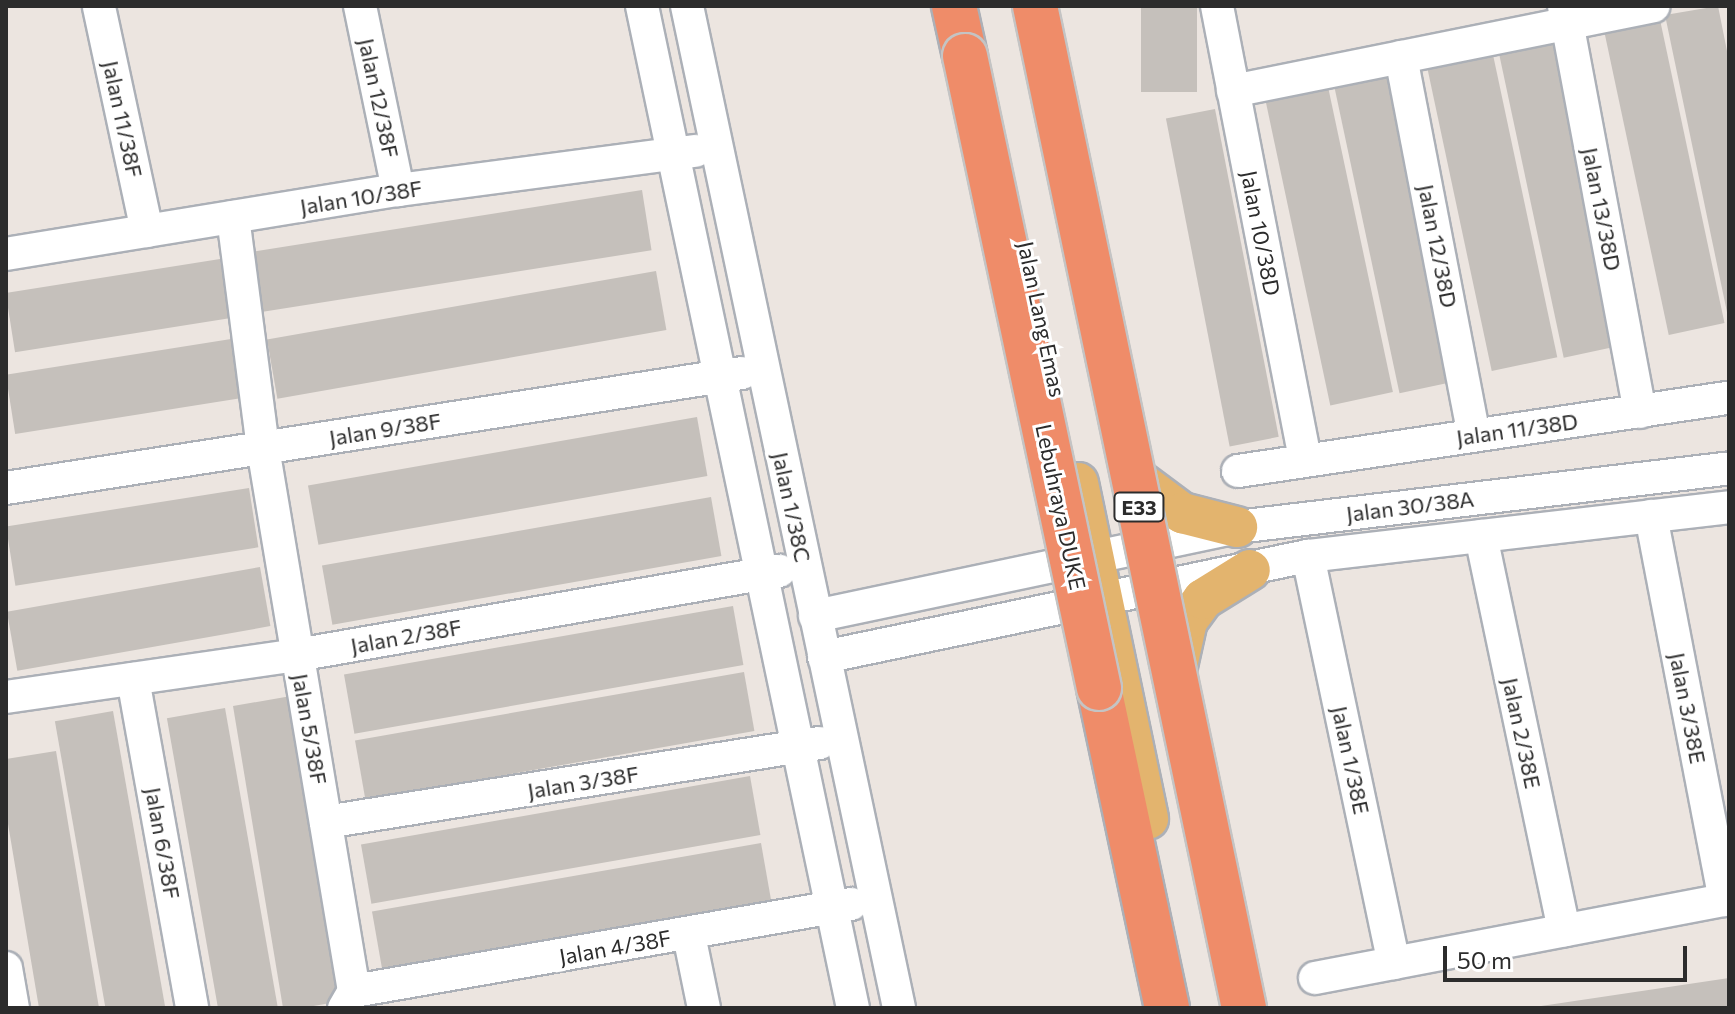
<!DOCTYPE html>
<style>
body{margin:0}
#map{position:relative;width:1735px;height:1014px;overflow:hidden;background:#ece5e0;font-family:Commissioner,sans-serif}
div>[style]{position:absolute}
[style*='--x']{left:calc(var(--x)*1px);top:calc(var(--y)*1px);width:calc(var(--w)*1px);rotate:calc(var(--a)*1deg)}
.building>*{inset:0;background:#c5c0bb;transform-origin:0 0}
.roads{filter:drop-shadow(2px 0 #acb0b7) drop-shadow(-2px 0 #acb0b7) drop-shadow(0 2px #acb0b7) drop-shadow(0 -2px #acb0b7)}
.minor>*{height:32px;margin:-16px;padding:0 16px;transform-origin:16px;border-radius:16px;background:#fff}
.major>*{height:40px;margin:-20px;padding:0 20px;transform-origin:20px;border-radius:20px;background:#e3b46e}
.highway>*{height:44px;margin:-22px;padding:0 22px;transform-origin:22px;border-radius:22px;background:#ef8c69}
.bridges{filter:drop-shadow(2px 0 #c4c4c4) drop-shadow(-2px 0 #c4c4c4) drop-shadow(0 2px #c4c4c4) drop-shadow(0 -2px #c4c4c4)}
.highway-bridge>*{height:44px;margin:-22px;padding:0 22px;transform-origin:22px;border-radius:22px;background:#ef8c69}
span{translate:-50% -50%;white-space:nowrap;text-align:center;line-height:1.15;-webkit-text-stroke:6px #fff;paint-order:stroke}
.shield-label span{padding:2px 6px;background:#fff;border:2px solid;border-radius:6px;-webkit-text-stroke-width:0}
.shield-label{font-size:20px;color:#2c2c2c;font-weight:700}
.street-label{font-size:22px;color:#2c2c2c}
.frame{position:absolute;inset:0;border:8px solid #2c2c2c;pointer-events:none}
.scale{position:absolute;left:1443px;top:946px;width:244px;height:36px;box-sizing:border-box;border:4px solid #2c2c2c;border-top:0;padding-left:10px;font-size:24px;line-height:28px;white-space:nowrap;color:#2c2c2c;-webkit-text-stroke:6px #fff;paint-order:stroke}
</style>
<div id="map">
<div class="building">
<div style="left:1141px;top:6px;width:56px;height:86px"></div>
<div style="clip-path:polygon(1718px 6px,1729px 61px,1728px 317px,1665px 15px)"></div>
<div style="left:1659px;top:15px;width:315px;height:57px;rotate:78deg"></div>
<div style="left:1553px;top:38px;width:315px;height:56px;rotate:78deg"></div>
<div style="left:1492px;top:50px;width:314px;height:67px;rotate:78deg"></div>
<div style="left:1386px;top:70px;width:319px;height:54px;rotate:78deg"></div>
<div style="left:1327px;top:82px;width:317px;height:64px;rotate:78deg"></div>
<div style="left:1215px;top:109px;width:334px;height:50px;rotate:79deg"></div>
<div style="left:642px;top:190px;width:61px;height:395px;rotate:81deg"></div>
<div style="left:220px;top:259px;width:60px;height:217px;rotate:81deg"></div>
<div style="left:656px;top:271px;width:60px;height:395px;rotate:80deg"></div>
<div style="left:231px;top:339px;width:60px;height:228px;rotate:81deg"></div>
<div style="left:697px;top:417px;width:60px;height:395px;rotate:80deg"></div>
<div style="left:249px;top:488px;width:60px;height:246px;rotate:81deg"></div>
<div style="left:711px;top:497px;width:60px;height:395px;rotate:80deg"></div>
<div style="left:260px;top:567px;width:60px;height:257px;rotate:80deg"></div>
<div style="left:733px;top:606px;width:60px;height:395px;rotate:80deg"></div>
<div style="left:744px;top:672px;width:60px;height:395px;rotate:80deg"></div>
<div style="clip-path:polygon(291px 696px,342px 1001px,302px 1008px,283px 1008px,233px 706px)"></div>
<div style="left:225px;top:708px;width:304px;height:59px;rotate:80deg"></div>
<div style="left:113px;top:711px;width:302px;height:59px;rotate:80deg"></div>
<div style="clip-path:polygon(56px 751px,99px 1008px,39px 1008px,6px 812px,6px 759px)"></div>
<div style="left:750px;top:776px;width:60px;height:395px;rotate:80deg"></div>
<div style="left:761px;top:843px;width:60px;height:395px;rotate:80deg"></div>
<div style="clip-path:polygon(1729px 978px,1729px 1008px,1541px 1008px,1541px 1006px)"></div>
</div>
<div class="roads">
<div class="minor">
<div style="--x:360;--y:6;--w:188;--a:78.3"></div>
<div style="--x:642;--y:6;--w:1024;--a:78.11"></div>
<div style="--x:687;--y:6;--w:1024;--a:78.05"></div>
<div style="--x:1217;--y:6;--w:461;--a:79"></div>
<div style="--x:1564;--y:6;--w:413;--a:79.4"></div>
<div style="--x:99;--y:7;--w:229;--a:77.9"></div>
<div style="--x:1401;--y:57;--w:385;--a:79.1"></div>
<div style="--x:1233;--y:91;--w:429;--a:-11.4"></div>
<div style="--x:233;--y:217;--w:233;--a:82.6"></div>
<div style="--x:263;--y:448;--w:551;--a:80.49"></div>
<div style="--x:354;--y:991;--w:20;--a:120"></div>
<div style="--x:6;--y:254;--w:397;--a:-9.3"></div>
<div style="--x:398;--y:190;--w:300;--a:-7.5"></div>
<div style="--x:1238;--y:471;--w:496;--a:-8.5"></div>
<div style="--x:6;--y:488;--w:745;--a:-8.88"></div>
<div style="--x:1651;--y:516;--w:391;--a:79.1"></div>
<div style="--x:1481;--y:536;--w:403;--a:78.1"></div>
<div style="--x:1308;--y:556;--w:416;--a:78.1"></div>
<div style="--x:815;--y:616;--w:431;--a:-11.9"></div>
<div style="--x:1237;--y:527;--w:496;--a:-6.8"></div>
<div style="--x:824;--y:657;--w:494;--a:-11.8"></div>
<div style="--x:1308;--y:556;--w:424;--a:-6.6"></div>
<div style="--x:133;--y:679;--w:334;--a:79.8"></div>
<div style="--x:6;--y:697;--w:294;--a:-8.2"></div>
<div style="--x:297;--y:655;--w:490;--a:-9.9"></div>
<div style="--x:326;--y:822;--w:500;--a:-9.09"></div>
<div style="--x:689;--y:935;--w:75;--a:78.4"></div>
<div style="--x:6;--y:968;--w:41;--a:80.1"></div>
<div style="--x:1315;--y:978;--w:421;--a:-10.8"></div>
<div style="--x:354;--y:991;--w:505;--a:-9.93"></div>
</div>
<div class="major">
<div style="--x:1135;--y:478;--w:59;--a:36.7"></div>
<div style="--x:1182;--y:513;--w:57;--a:14.3"></div>
<div style="--x:1078;--y:483;--w:343;--a:78.2"></div>
<div style="--x:1175;--y:675;--w:55;--a:-77.5"></div>
<div style="--x:1187;--y:621;--w:27;--a:-54"></div>
<div style="--x:1203;--y:599;--w:55;--a:-31.7"></div>
</div>
<div class="highway">
<div style="--x:954;--y:6;--w:51;--a:77.6"></div>
<div style="--x:1099;--y:688;--w:327;--a:78"></div>
</div>
</div>
<div class="bridges">
<div class="highway-bridge">
<div style="--x:1035;--y:6;--w:1024;--a:78.22"></div>
<div style="--x:965;--y:56;--w:646;--a:78.03"></div>
</div>
</div>
<div class="shield-label">
<span style="left:1139px;top:507px">E33</span>
</div>
<div class="street-label">
<span style="left:379px;top:98px;rotate:78deg">Jalan 12/38F</span>
<span style="left:123px;top:119px;rotate:78deg">Jalan 11/38F</span>
<span style="left:361px;top:197px;rotate:-9deg">Jalan 10/38F</span>
<span style="left:1602px;top:209px;rotate:79deg">Jalan 13/38D</span>
<span style="left:1261px;top:233px;rotate:79deg">Jalan 10/38D</span>
<span style="left:1438px;top:246px;rotate:79deg">Jalan 12/38D</span>
<span style="left:1042px;top:319px;rotate:78deg">Jalan Lang Emas</span>
<span style="left:385px;top:429px;rotate:-9deg">Jalan 9/38F</span>
<span style="left:1517px;top:429px;rotate:-8deg">Jalan 11/38D</span>
<span style="left:1410px;top:506px;rotate:-7deg">Jalan 30/38A</span>
<span style="left:792px;top:507px;rotate:78deg">Jalan 1/38C</span>
<span style="left:1061px;top:507px;rotate:78deg">Lebuhraya DUKE</span>
<span style="left:406px;top:636px;rotate:-10deg">Jalan 2/38F</span>
<span style="left:1688px;top:708px;rotate:79deg">Jalan 3/38E</span>
<span style="left:310px;top:729px;rotate:80deg">Jalan 5/38F</span>
<span style="left:1522px;top:733px;rotate:78deg">Jalan 2/38E</span>
<span style="left:1351px;top:760px;rotate:78deg">Jalan 1/38E</span>
<span style="left:583px;top:782px;rotate:-9deg">Jalan 3/38F</span>
<span style="left:163px;top:843px;rotate:80deg">Jalan 6/38F</span>
<span style="left:615px;top:947px;rotate:-10deg">Jalan 4/38F</span>
</div>
<div class="frame"></div>
<div class="scale">50 m</div>
</div>
